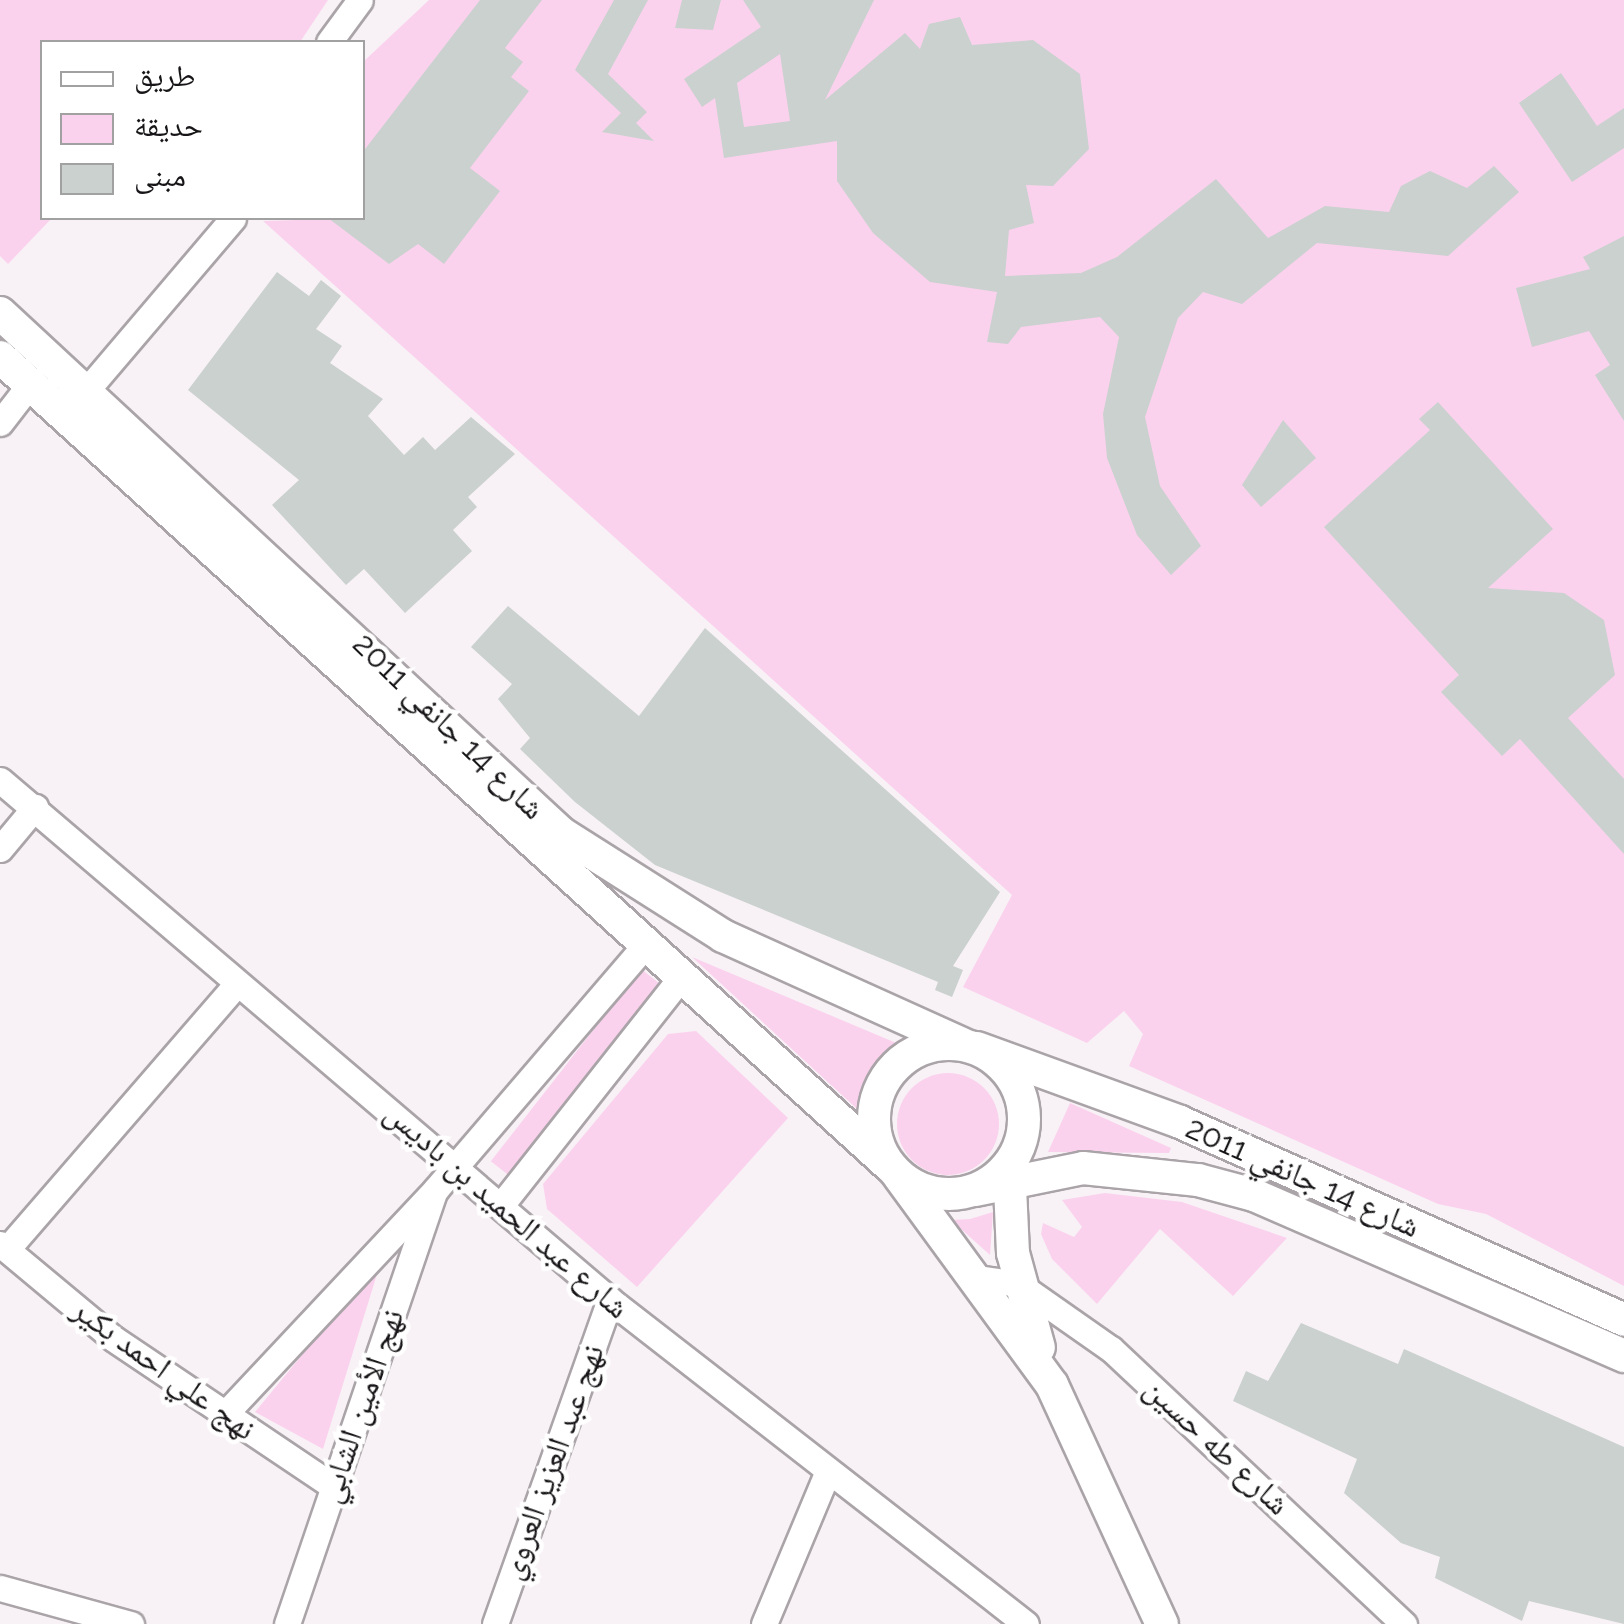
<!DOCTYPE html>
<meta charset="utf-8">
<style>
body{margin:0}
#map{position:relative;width:1624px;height:1624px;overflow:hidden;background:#f8f2f6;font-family:Raleway,"Noto Naskh Arabic",sans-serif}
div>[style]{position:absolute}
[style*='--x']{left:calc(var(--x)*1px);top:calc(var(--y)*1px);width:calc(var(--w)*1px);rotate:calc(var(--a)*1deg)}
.green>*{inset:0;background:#fbd2ee;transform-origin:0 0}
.round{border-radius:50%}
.building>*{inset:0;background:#cad1ce}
.roads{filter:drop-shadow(2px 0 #aaa4a8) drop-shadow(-2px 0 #aaa4a8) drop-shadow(0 2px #aaa4a8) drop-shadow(0 -2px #aaa4a8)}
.minor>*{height:25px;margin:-12.5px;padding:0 12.5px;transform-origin:12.5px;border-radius:12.5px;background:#fff}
.major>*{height:32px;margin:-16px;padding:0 16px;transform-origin:16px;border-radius:16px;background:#fff}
.major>.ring{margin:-16px;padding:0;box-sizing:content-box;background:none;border:32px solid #fff;border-radius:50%}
span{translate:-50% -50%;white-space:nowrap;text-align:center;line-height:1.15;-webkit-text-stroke:9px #fff;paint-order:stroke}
.street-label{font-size:32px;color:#171517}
.legend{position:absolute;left:40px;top:40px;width:325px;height:180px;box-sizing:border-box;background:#fff;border:2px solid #a2a1a2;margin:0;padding:12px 18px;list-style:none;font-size:30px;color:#171517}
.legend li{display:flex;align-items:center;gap:20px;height:50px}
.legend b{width:50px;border:2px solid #a2a1a2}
</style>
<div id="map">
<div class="green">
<div style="clip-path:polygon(0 0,328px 0,300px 42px,42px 42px,42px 218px,52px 218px,8px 264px,0 256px)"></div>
<div style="clip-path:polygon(429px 0,1624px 0,1624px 1286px,1486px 1214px,1438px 1204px,1129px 1066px,1143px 1034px,1124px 1011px,1087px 1043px,963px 987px,1012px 895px,263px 221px,362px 218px,363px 62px)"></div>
<div style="clip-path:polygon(692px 957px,901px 1045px,871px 1073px,856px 1108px)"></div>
<div style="left:641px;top:969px;width:24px;height:244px;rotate:38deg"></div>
<div style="clip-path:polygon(696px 1031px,788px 1118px,637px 1287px,547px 1209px,543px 1184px,668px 1034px)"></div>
<div class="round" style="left:897px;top:1073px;width:102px;height:102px"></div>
<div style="clip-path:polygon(1070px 1103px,1171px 1148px,1169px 1153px,1048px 1152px)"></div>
<div style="clip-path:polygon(1105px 1193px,1182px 1202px,1287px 1238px,1233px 1296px,1160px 1229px,1097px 1304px,1052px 1259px,1041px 1234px,1043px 1223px,1074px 1237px,1082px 1227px,1062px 1200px)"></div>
<div style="clip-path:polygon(993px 1212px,990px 1255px,951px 1220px,970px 1219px)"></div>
<div style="clip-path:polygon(382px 1258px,323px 1449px,255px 1412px)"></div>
</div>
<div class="building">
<div style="clip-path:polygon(480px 0,542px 0,505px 48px,523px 62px,511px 77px,529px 91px,470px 168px,500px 191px,444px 264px,418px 244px,389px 264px,328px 218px,362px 218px,362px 153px)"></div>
<div style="clip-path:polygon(614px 0,648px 0,608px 74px,647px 112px,636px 123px,654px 141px,602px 132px,621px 113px,575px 70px)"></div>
<div style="clip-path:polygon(682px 0,721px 0,713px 30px,675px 28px)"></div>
<div style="clip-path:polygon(evenodd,743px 0,874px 0,825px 100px,905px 33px,920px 49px,929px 24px,960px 17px,972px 45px,1033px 40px,1080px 74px,1089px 149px,1053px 186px,1026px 185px,1034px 223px,1009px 230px,1005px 276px,1081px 273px,1117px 257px,1216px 179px,1268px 238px,1325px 206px,1389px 212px,1401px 186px,1430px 171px,1467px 188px,1494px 166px,1519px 192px,1448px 256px,1317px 243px,1242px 304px,1203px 292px,1178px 318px,1145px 417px,1160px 486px,1201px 546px,1171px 575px,1137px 535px,1107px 458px,1103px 414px,1119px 337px,1100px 317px,1021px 327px,1008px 344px,987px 342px,997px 292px,930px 282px,873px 233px,837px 181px,837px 141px,724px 158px,715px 98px,702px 107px,684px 79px,761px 27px,743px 0,780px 54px,790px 121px,744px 127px,737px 83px,780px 54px)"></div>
<div style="clip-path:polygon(1561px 73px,1597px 126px,1624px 108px,1624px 148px,1572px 182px,1519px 103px)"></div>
<div style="clip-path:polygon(1624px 236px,1624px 421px,1595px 375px,1610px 365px,1589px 331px,1532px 347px,1516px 288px,1590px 269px,1583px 257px)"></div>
<div style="clip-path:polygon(277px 272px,309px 296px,321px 280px,341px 296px,316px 329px,342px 346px,330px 363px,383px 399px,368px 416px,404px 455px,423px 437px,435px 450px,471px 417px,515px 454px,468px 497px,477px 507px,453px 530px,472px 551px,405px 613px,364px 569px,346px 585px,272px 505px,299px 480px,188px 390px)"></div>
<div style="clip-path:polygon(1438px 402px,1553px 529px,1488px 588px,1564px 593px,1604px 620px,1615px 675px,1568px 718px,1624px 779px,1624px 854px,1520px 739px,1502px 756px,1441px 692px,1459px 675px,1324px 527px,1430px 430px,1419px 419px)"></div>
<div style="clip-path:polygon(1283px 420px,1316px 458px,1261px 507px,1242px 485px)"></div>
<div style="clip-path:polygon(508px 606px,639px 716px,705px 628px,1000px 892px,953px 966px,963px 970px,952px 997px,935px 990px,938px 982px,655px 865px,575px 802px,520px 749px,530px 738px,498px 699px,512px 684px,471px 647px)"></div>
<div style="clip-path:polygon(1301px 1323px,1398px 1364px,1404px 1349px,1624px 1447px,1624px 1624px,1529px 1601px,1522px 1621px,1435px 1578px,1440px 1557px,1401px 1543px,1344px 1493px,1357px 1459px,1233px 1401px,1246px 1371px,1268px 1381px)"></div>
</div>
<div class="roads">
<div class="minor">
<div style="--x:329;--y:42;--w:52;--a:-53.6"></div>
<div style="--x:86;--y:391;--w:227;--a:-49.6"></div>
<div style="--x:0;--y:423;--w:49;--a:-52.4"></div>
<div style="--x:0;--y:780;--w:802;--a:40.45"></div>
<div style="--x:610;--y:1300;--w:527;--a:37.91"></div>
<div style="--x:0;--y:849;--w:55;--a:-50.2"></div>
<div style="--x:502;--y:1204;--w:287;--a:-51.7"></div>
<div style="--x:0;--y:1244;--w:148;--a:39.8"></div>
<div style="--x:114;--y:1339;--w:265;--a:33.9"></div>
<div style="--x:8;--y:1248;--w:348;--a:-49.1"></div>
<div style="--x:977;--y:1278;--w:41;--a:8.3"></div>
<div style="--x:1018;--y:1284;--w:113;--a:35"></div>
<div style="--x:1111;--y:1349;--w:402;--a:43.2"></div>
<div style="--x:222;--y:1417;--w:313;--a:-46.8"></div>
<div style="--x:436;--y:1189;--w:321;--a:-49.4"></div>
<div style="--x:0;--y:1588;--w:136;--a:15.4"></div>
<div style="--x:287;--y:1624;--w:455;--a:-71.2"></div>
<div style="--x:495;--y:1624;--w:344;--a:-70.5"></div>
<div style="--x:764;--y:1624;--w:160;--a:-67.3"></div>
</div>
<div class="major">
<div style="--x:0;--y:313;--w:765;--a:42.83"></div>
<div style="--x:561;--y:833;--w:192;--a:32.4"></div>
<div style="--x:723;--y:936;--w:262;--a:24.3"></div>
<div style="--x:0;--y:357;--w:1201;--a:42.27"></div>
<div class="ring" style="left:874px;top:1044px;width:118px;height:118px"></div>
<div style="--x:977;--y:1048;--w:216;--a:20"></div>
<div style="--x:1180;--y:1122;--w:486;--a:24"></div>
<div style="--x:1009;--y:1165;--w:88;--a:87.4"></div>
<div style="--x:1013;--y:1253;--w:98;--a:74.7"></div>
<div style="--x:899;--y:1176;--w:259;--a:53.8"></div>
<div style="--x:1052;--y:1385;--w:263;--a:65.3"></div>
<div style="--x:975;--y:1190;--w:110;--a:-11.5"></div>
<div style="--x:1083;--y:1168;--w:116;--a:6"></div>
<div style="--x:1198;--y:1180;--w:58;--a:15"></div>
<div style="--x:1254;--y:1195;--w:404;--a:23.5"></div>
</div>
</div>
<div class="street-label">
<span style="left:449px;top:726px;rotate:44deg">شارع 14 جانفي 2011</span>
<span style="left:1303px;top:1177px;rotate:24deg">شارع 14 جانفي 2011</span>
<span style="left:507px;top:1210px;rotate:41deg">شارع عبد الحميد بن باديس</span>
<span style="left:164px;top:1369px;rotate:36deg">نهج علي احمد بكير</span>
<span style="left:361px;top:1406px;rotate:-71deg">نهج الأمين الشابي</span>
<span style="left:1217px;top:1446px;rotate:43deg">شارع طه حسين</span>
<span style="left:552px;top:1462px;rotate:-70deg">نهج عبد العزيز العروي</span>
</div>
<ul class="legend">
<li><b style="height:12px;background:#fff"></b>طريق</li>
<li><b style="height:28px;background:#fbd2ee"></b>حديقة</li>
<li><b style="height:28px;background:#cad1ce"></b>مبنى</li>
</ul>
</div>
